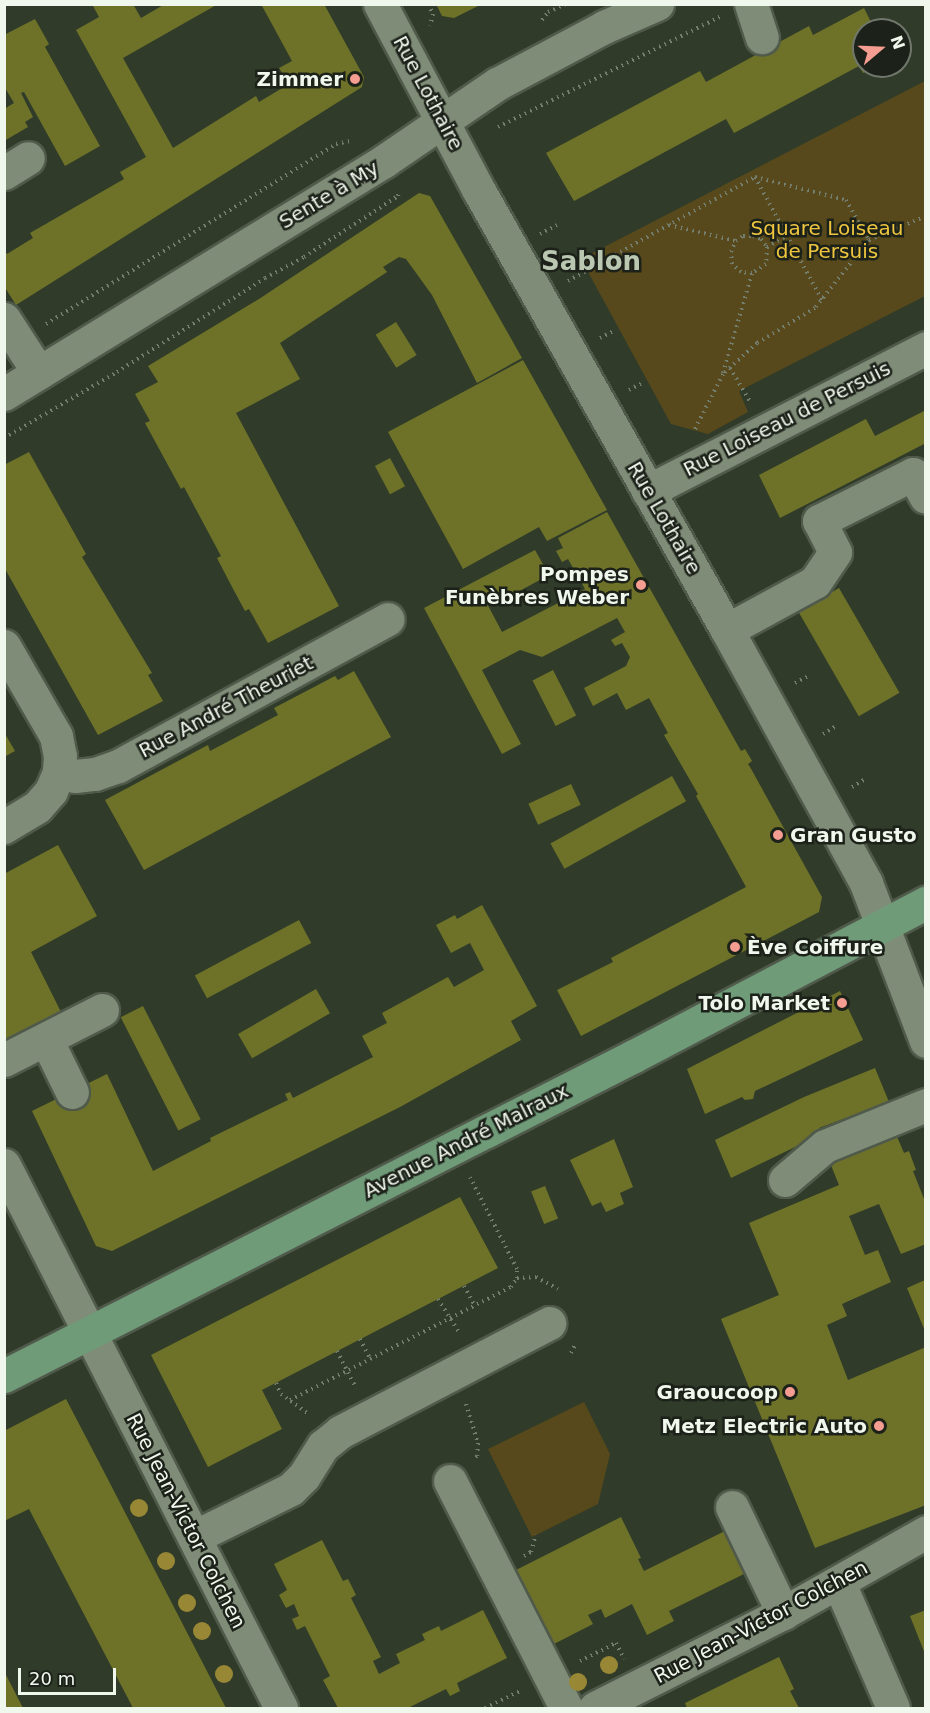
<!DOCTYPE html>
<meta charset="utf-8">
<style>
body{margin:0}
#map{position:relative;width:930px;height:1713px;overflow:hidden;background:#303c29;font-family:"DejaVu Sans",sans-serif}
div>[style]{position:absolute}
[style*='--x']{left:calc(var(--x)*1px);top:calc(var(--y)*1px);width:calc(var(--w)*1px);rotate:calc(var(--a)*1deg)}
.green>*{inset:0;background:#57491b}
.building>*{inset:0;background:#6e7228;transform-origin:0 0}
.path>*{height:4px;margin-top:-2px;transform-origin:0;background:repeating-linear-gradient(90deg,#757f6f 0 1.5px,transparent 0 6px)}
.roads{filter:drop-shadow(2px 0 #505a4b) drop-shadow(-2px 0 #505a4b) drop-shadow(0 2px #505a4b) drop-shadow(0 -2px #505a4b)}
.minor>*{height:33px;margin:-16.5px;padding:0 16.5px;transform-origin:16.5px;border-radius:16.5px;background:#7f8c77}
.major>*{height:33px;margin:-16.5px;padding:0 16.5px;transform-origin:16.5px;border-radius:16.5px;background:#6f9b79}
.trees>*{width:18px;height:18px;margin:-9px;border-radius:50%;background:#988735}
.dots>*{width:16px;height:16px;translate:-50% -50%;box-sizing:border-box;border:3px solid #1c2119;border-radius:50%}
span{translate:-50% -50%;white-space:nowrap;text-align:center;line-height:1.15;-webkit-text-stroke:5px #1c2119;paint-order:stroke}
.poi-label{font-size:20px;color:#f0f7ec;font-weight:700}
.right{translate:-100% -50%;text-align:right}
.left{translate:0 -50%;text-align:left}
.street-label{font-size:20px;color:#f0f7ec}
.park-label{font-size:20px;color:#edc53f}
.district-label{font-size:26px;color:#bac8b2;font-weight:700}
.frame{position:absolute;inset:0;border:6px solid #f0f7ec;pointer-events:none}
.north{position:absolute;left:852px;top:18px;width:60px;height:60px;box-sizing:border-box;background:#1c2119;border:2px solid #71776d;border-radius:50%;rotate:71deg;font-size:16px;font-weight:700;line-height:24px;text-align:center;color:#f0f7ec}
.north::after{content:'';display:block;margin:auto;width:21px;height:27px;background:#f59d90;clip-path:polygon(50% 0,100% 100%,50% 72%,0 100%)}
.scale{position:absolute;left:18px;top:1668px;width:98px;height:27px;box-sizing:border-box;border:3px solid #f0f7ec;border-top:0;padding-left:8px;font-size:18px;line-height:21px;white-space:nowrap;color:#f0f7ec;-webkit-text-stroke:4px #1c2119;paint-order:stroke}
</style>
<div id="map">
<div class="green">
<div style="clip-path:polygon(925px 81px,925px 296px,739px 391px,748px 412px,708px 434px,671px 424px,581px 259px)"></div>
<div style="clip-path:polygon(584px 1402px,610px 1454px,598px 1504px,532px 1537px,488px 1449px)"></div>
</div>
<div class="building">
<div style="clip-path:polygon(92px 4px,133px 4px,141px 18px,165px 4px,218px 4px,123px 58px,173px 148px,256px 96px,259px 102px,289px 84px,279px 68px,292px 61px,261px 4px,324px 4px,364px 77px,362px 87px,16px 305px,4px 286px,4px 249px,7px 254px,33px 238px,30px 233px,124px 179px,120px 172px,146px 157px,76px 30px,99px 17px)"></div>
<div style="clip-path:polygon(436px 4px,482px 4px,454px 18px,442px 16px)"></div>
<div style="clip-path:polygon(864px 8px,875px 30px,864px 30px,864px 66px,875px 66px,863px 73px,859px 66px,734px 133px,726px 119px,574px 201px,546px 153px,700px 71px,706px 82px,809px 26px,813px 35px)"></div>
<div style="clip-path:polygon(35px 19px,49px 44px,45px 47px,100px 146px,65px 166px,24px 92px,21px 93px,33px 117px,25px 122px,28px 127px,4px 141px,4px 109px,14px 103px,4px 86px,4px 35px)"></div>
<div style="clip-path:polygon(419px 193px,430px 196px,522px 358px,477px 383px,432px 295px,406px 259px,399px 257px,383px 267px,387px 272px,280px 343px,300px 379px,236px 413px,339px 606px,268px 643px,249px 609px,245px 611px,231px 585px,217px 558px,221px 556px,184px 487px,181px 489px,145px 423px,150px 421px,135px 394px,158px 382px,148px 366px,259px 299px)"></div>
<div style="left:396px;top:322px;width:39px;height:24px;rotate:58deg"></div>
<div style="clip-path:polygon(523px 360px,607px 510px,547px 541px,539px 527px,463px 569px,388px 432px)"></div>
<div style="clip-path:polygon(926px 410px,926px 443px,780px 518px,759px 475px,866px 419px,875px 436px)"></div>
<div style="clip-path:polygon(29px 452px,86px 554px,82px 557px,152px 673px,148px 675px,163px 701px,98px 735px,4px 567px,4px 465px)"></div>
<div style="left:390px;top:458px;width:32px;height:17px;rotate:62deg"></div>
<div style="clip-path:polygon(607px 512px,741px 751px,745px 749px,752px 761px,748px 764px,750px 767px,822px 897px,819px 912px,581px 1036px,557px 990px,613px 962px,611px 958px,746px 887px,696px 796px,698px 794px,664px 735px,668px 733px,649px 698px,626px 710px,617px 693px,593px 706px,584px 688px,626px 666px,630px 657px,622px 643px,615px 646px,611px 640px,625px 632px,617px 618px,542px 657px,520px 650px,482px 670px,521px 744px,502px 754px,424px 608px,535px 550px,549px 575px,501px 601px,494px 589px,483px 596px,502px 632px,585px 589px,568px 559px,562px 562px,556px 551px,563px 548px,558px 538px)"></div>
<div style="left:839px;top:588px;width:121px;height:47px;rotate:60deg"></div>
<div style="left:553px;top:670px;width:51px;height:23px;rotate:63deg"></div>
<div style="clip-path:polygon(354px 671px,391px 737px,144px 870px,105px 800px,208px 745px,210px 751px,278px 715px,274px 708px,335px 676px,338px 680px)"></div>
<div style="clip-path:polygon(4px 732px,15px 751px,4px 757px)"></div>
<div style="left:672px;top:776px;width:29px;height:139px;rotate:61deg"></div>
<div style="left:571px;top:784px;width:23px;height:47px;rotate:65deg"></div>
<div style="clip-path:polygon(58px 845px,97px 916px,31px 952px,63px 1016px,4px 1045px,4px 874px)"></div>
<div style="clip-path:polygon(482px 905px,537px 1006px,511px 1021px,521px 1040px,400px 1107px,112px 1251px,96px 1246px,32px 1111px,107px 1074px,153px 1171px,211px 1141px,210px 1138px,288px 1100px,285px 1094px,290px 1092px,293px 1098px,373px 1057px,362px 1036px,387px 1023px,382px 1013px,448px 977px,454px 987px,484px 970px,470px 943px,451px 953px,436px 925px,455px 915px,457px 919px)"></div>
<div style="left:299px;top:920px;width:26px;height:118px;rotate:62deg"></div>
<div style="left:316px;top:989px;width:28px;height:90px;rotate:60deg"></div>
<div style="clip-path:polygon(840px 991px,863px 1040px,755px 1091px,753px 1099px,745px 1100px,742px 1097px,705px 1114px,687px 1069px)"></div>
<div style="left:143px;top:1006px;width:127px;height:25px;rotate:63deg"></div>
<div style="clip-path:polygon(875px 1068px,889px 1102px,819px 1128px,822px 1134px,731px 1178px,715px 1140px,804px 1097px)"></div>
<div style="clip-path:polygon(895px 1132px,904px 1153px,909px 1151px,916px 1170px,913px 1171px,926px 1204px,926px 1244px,901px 1254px,879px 1204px,849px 1216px,865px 1255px,878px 1250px,891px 1282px,842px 1304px,847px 1316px,827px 1325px,848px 1380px,926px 1347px,926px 1505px,815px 1548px,721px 1319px,779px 1295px,749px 1223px,839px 1185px,828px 1158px)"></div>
<div style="clip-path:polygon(614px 1139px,633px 1187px,620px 1193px,624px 1204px,606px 1212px,601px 1202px,592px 1206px,570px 1160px)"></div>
<div style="left:545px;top:1186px;width:35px;height:15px;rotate:68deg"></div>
<div style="clip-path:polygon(460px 1197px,498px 1268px,262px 1390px,282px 1429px,208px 1467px,151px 1355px)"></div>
<div style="clip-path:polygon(925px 1280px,925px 1331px,907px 1288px)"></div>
<div style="clip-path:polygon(66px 1399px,101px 1466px,226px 1708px,133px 1708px,29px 1509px,4px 1521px,4px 1431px)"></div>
<div style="clip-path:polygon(621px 1517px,641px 1558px,638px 1559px,644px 1571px,727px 1530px,748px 1572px,669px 1611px,674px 1621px,647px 1635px,632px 1604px,605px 1618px,601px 1609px,588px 1615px,593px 1624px,552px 1645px,514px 1571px)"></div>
<div style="clip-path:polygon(322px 1540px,343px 1581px,348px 1579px,356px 1595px,351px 1598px,381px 1657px,373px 1661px,379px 1674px,400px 1663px,396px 1654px,425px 1640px,422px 1634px,439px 1626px,441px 1631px,483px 1610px,507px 1658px,457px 1683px,460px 1691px,450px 1696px,446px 1689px,408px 1708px,338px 1708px,323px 1680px,330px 1676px,305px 1626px,297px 1630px,292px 1619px,299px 1616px,294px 1604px,286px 1608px,279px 1595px,287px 1590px,274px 1564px)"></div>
<div style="clip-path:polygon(926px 1610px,926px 1654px,925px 1654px,910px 1616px)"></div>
<div style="clip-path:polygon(779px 1657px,794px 1689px,790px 1691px,799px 1708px,687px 1708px,685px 1703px)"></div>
<div style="clip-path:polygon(4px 1671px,23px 1708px,4px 1708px)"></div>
</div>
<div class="path">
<div style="--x:428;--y:4;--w:11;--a:63"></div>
<div style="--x:433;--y:14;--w:12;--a:104"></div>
<div style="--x:542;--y:20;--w:10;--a:-53"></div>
<div style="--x:548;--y:12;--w:20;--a:-24"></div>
<div style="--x:498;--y:127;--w:250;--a:-26.4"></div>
<div style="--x:755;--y:177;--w:140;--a:61.4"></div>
<div style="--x:669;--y:225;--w:69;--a:13.4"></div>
<div style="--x:736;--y:241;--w:9;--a:-36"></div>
<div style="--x:743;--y:236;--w:10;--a:0"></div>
<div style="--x:753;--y:236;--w:9;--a:21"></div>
<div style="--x:761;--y:239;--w:10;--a:53"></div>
<div style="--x:767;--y:247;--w:17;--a:93"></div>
<div style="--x:766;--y:264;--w:17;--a:147"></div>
<div style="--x:752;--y:273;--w:11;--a:-175"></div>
<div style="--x:741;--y:272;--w:12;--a:-138"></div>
<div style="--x:732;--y:264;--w:12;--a:-95"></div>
<div style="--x:731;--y:252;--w:12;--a:-66"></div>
<div style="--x:540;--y:234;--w:19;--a:-28"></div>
<div style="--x:869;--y:240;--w:62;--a:-22.8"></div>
<div style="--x:767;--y:247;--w:22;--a:-30"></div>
<div style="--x:568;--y:281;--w:214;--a:-29.1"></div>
<div style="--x:755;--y:177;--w:94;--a:14.2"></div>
<div style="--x:846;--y:200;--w:46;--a:60.1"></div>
<div style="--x:869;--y:240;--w:87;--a:128.5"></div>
<div style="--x:815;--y:308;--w:68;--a:148.9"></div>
<div style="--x:757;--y:343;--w:46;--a:137.6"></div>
<div style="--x:723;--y:374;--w:62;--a:117"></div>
<div style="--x:46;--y:324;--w:341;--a:-31.8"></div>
<div style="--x:336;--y:144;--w:14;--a:-12"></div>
<div style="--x:600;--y:338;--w:17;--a:-28"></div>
<div style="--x:730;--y:368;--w:41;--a:59"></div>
<div style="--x:723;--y:373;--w:104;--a:-73.8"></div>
<div style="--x:629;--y:390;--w:17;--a:-28"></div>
<div style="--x:4;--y:438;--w:131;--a:-30.3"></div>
<div style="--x:117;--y:372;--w:175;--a:-32.4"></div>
<div style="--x:265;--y:278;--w:44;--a:-28.3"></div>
<div style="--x:304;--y:257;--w:112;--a:-33"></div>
<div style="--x:398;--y:196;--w:4;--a:-76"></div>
<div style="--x:795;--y:683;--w:17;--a:-28"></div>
<div style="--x:823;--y:734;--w:17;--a:-31"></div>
<div style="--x:852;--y:787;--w:17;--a:-31"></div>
<div style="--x:517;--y:1278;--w:19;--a:-3"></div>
<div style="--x:536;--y:1277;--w:25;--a:29"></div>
<div style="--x:464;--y:1286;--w:23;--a:61"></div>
<div style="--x:438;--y:1299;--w:41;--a:57.8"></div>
<div style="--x:360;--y:1339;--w:22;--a:63"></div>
<div style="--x:337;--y:1351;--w:42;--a:62.8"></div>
<div style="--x:571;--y:1353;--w:9;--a:-63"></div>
<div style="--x:276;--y:1383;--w:12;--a:66"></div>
<div style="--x:281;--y:1394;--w:34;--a:36"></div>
<div style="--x:290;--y:1400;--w:248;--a:-27.1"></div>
<div style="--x:511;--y:1287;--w:11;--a:-56"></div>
<div style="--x:517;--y:1278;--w:9;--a:-90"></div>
<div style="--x:517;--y:1269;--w:103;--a:-117.1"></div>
<div style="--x:466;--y:1404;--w:41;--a:72.9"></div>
<div style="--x:478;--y:1443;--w:13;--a:94"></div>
<div style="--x:477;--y:1456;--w:5;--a:143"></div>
<div style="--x:524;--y:1556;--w:8;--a:-30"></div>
<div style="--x:531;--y:1552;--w:18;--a:-74"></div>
<div style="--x:580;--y:1661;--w:40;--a:-26.6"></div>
<div style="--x:616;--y:1643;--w:18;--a:63"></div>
<div style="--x:485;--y:1708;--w:41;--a:-25.9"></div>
</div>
<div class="roads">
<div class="minor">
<div style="--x:380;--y:4;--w:209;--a:62.1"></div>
<div style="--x:478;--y:189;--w:506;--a:60.55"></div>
<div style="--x:727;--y:630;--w:289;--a:61.2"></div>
<div style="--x:866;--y:883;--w:169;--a:69.2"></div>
<div style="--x:751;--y:4;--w:35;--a:72"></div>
<div style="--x:4;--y:173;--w:28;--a:-32"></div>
<div style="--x:4;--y:319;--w:64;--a:57.1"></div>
<div style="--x:4;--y:394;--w:446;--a:-31.5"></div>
<div style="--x:384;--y:161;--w:137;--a:-34.3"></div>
<div style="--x:497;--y:84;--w:121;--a:-28"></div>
<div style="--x:604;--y:27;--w:58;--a:-23.5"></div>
<div style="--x:648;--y:491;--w:313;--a:-27.2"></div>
<div style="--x:727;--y:630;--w:100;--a:-28.6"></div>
<div style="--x:815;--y:582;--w:36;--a:-56"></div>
<div style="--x:835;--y:552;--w:35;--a:-117"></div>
<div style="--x:819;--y:521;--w:105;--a:-26.6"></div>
<div style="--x:913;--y:474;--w:26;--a:61"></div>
<div style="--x:4;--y:646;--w:104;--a:60"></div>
<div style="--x:56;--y:736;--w:20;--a:79"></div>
<div style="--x:60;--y:756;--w:16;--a:94"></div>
<div style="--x:59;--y:772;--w:21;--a:113"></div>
<div style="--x:51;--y:791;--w:21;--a:131"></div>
<div style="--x:37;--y:807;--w:39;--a:149"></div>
<div style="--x:59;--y:772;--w:16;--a:14"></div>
<div style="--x:75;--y:776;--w:20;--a:-6"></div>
<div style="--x:95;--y:774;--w:24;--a:-19"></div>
<div style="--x:118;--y:766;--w:307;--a:-28.6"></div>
<div style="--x:46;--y:1039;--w:59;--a:63.9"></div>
<div style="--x:4;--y:1060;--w:110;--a:-27"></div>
<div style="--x:4;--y:1165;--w:610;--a:62.97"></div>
<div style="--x:785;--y:1180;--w:52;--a:-40.4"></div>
<div style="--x:825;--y:1146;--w:109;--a:-22.1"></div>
<div style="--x:450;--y:1481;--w:255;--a:62.9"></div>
<div style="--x:732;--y:1507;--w:118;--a:64.3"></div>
<div style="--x:194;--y:1537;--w:108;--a:-26.3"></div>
<div style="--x:291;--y:1489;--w:18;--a:-45"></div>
<div style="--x:304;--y:1476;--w:36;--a:-58"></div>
<div style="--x:323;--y:1446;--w:22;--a:-39"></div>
<div style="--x:340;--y:1432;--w:236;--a:-27.5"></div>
<div style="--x:839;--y:1583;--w:136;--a:66.6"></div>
<div style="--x:595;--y:1708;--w:211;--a:-26.8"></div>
<div style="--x:783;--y:1613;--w:164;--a:-29.5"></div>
</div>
<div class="major">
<div style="--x:4;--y:1376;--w:707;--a:-26.93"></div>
<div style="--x:634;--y:1056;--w:330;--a:-27.7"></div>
</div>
</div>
<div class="trees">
<div style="left:139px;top:1508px"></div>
<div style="left:166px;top:1561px"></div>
<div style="left:187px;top:1603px"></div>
<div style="left:202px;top:1631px"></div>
<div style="left:609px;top:1665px"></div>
<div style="left:224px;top:1674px"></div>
<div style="left:578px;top:1682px"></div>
</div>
<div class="dots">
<div style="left:355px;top:79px;background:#f59d90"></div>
<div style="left:641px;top:585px;background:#f59d90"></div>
<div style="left:778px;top:835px;background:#f59d90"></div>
<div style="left:735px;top:947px;background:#f59d90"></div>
<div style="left:842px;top:1003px;background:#f59d90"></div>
<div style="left:790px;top:1392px;background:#f59d90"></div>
<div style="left:879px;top:1426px;background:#f59d90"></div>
</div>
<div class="poi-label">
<span class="right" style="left:343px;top:79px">Zimmer</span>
<span class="right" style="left:629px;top:586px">Pompes<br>Funèbres Weber</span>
<span class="left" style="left:790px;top:835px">Gran Gusto</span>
<span class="left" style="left:747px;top:947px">Ève Coiffure</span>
<span class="right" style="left:830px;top:1003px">Tolo Market</span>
<span class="right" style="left:778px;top:1392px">Graoucoop</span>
<span class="right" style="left:867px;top:1426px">Metz Electric Auto</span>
</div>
<div class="street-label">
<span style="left:428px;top:93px;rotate:62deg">Rue Lothaire</span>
<span style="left:329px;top:195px;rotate:-31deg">Sente à My</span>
<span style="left:787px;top:419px;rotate:-27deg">Rue Loiseau de Persuis</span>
<span style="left:664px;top:518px;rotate:60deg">Rue Lothaire</span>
<span style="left:226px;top:707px;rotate:-28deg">Rue André Theuriet</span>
<span style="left:466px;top:1141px;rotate:-27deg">Avenue André Malraux</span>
<span style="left:186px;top:1521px;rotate:63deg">Rue Jean-Victor Colchen</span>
<span style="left:761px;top:1622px;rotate:-28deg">Rue Jean-Victor Colchen</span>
</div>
<div class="park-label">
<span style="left:827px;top:240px">Square Loiseau<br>de Persuis</span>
</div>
<div class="district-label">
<span style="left:591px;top:262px">Sablon</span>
</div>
<div class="frame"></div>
<div class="north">N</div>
<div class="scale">20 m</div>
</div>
